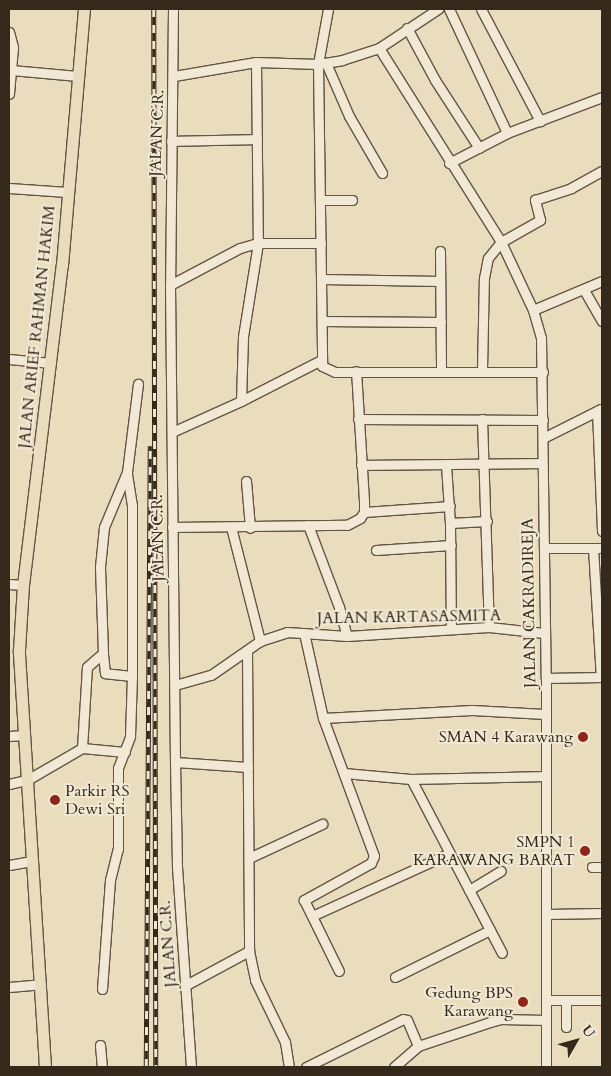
<!DOCTYPE html>
<style>
body{margin:0}
#map{position:relative;width:611px;height:1076px;overflow:hidden;background:#eaddbe;font-family:Cardo,serif}
div>[style]{position:absolute}
[style*='--x']{left:calc(var(--x)*1px);top:calc(var(--y)*1px);width:calc(var(--w)*1px);rotate:calc(var(--a)*1deg)}
.roads{filter:drop-shadow(1px 0 #625643) drop-shadow(-1px 0 #625643) drop-shadow(0 1px #625643) drop-shadow(0 -1px #625643)}
.minor>*{height:9px;margin:-4.5px;padding:0 4.5px;transform-origin:4.5px;border-radius:4.5px;background:#f1e9d5}
.major>*{height:11px;margin:-5.5px;padding:0 5.5px;transform-origin:5.5px;border-radius:5.5px;background:#eaddbe}
.rail>*{height:4.5px;margin-top:-2.25px;transform-origin:0;background:repeating-linear-gradient(90deg,#f1e9d5 0 8px,#34291a 0 16px);box-sizing:border-box;border-block:1px solid #34291a}
.dots>*{width:14px;height:14px;translate:-50% -50%;box-sizing:border-box;border:2px solid #f1e9d5;border-radius:50%}
span{translate:-50% -50%;white-space:nowrap;text-align:center;line-height:1.15;-webkit-text-stroke:4px #f1e9d5;paint-order:stroke}
.street-label{font-size:16px;color:#34291a}
.poi-label{font-size:16px;color:#34291a}
.right{translate:-100% -50%;text-align:right}
.left{translate:0 -50%;text-align:left}
.frame{position:absolute;inset:0;border:10px solid #34291a;pointer-events:none}
.north{position:absolute;left:551px;top:1016px;width:50px;height:50px;-webkit-text-stroke:4px #f1e9d5;paint-order:stroke;rotate:52deg;font-size:14px;font-weight:700;line-height:20px;text-align:center;color:#34291a}
.north::after{content:'';display:block;margin:auto;width:18px;height:22px;background:#34291a;clip-path:polygon(50% 0,100% 100%,50% 72%,0 100%)}
</style>
<div id="map">
<div class="roads">
<div class="minor">
<div style="--x:173;--y:9;--w:276;--a:90.6"></div>
<div style="--x:170;--y:285;--w:477;--a:89.4"></div>
<div style="--x:175;--y:762;--w:105;--a:88.9"></div>
<div style="--x:177;--y:867;--w:200;--a:86"></div>
<div style="--x:328;--y:9;--w:56;--a:100.3"></div>
<div style="--x:318;--y:64;--w:302;--a:89.2"></div>
<div style="--x:322;--y:366;--w:14;--a:25"></div>
<div style="--x:335;--y:372;--w:208;--a:0"></div>
<div style="--x:449;--y:9;--w:137;--a:64.9"></div>
<div style="--x:481;--y:9;--w:127;--a:62.2"></div>
<div style="--x:407;--y:28;--w:59;--a:61.7"></div>
<div style="--x:435;--y:80;--w:81;--a:57.1"></div>
<div style="--x:9;--y:32;--w:16;--a:75"></div>
<div style="--x:13;--y:47;--w:47;--a:94.9"></div>
<div style="--x:379;--y:48;--w:229;--a:57.8"></div>
<div style="--x:501;--y:242;--w:75;--a:64.8"></div>
<div style="--x:533;--y:310;--w:29;--a:74"></div>
<div style="--x:541;--y:338;--w:340;--a:89.2"></div>
<div style="--x:546;--y:678;--w:389;--a:90"></div>
<div style="--x:256;--y:62;--w:181;--a:89.4"></div>
<div style="--x:258;--y:243;--w:95;--a:99.1"></div>
<div style="--x:243;--y:337;--w:64;--a:91.8"></div>
<div style="--x:241;--y:401;--w:90;--a:-27.1"></div>
<div style="--x:326;--y:63;--w:58;--a:66.5"></div>
<div style="--x:349;--y:116;--w:66;--a:59.9"></div>
<div style="--x:11;--y:70;--w:67;--a:5.1"></div>
<div style="--x:174;--y:76;--w:83;--a:-9.7"></div>
<div style="--x:256;--y:62;--w:62;--a:1.8"></div>
<div style="--x:318;--y:64;--w:24;--a:-9"></div>
<div style="--x:342;--y:60;--w:39;--a:-18"></div>
<div style="--x:379;--y:48;--w:71;--a:-33.5"></div>
<div style="--x:171;--y:141;--w:86;--a:-1.3"></div>
<div style="--x:449;--y:163;--w:65;--a:-27.3"></div>
<div style="--x:507;--y:133;--w:102;--a:-20.8"></div>
<div style="--x:9;--y:188;--w:58;--a:3.9"></div>
<div style="--x:322;--y:200;--w:30;--a:0"></div>
<div style="--x:440;--y:251;--w:120;--a:89.5"></div>
<div style="--x:322;--y:279;--w:118;--a:1"></div>
<div style="--x:170;--y:285;--w:79;--a:-27.9"></div>
<div style="--x:240;--y:248;--w:19;--a:-16"></div>
<div style="--x:258;--y:243;--w:63;--a:0"></div>
<div style="--x:584;--y:290;--w:36;--a:60"></div>
<div style="--x:533;--y:310;--w:75;--a:-22.8"></div>
<div style="--x:322;--y:321;--w:119;--a:0.5"></div>
<div style="--x:9;--y:359;--w:42;--a:5.4"></div>
<div style="--x:482;--y:370;--w:92;--a:-88.8"></div>
<div style="--x:484;--y:278;--w:20;--a:-79"></div>
<div style="--x:488;--y:258;--w:21;--a:-51"></div>
<div style="--x:501;--y:242;--w:45;--a:-29.4"></div>
<div style="--x:540;--y:220;--w:21;--a:-104"></div>
<div style="--x:535;--y:200;--w:38;--a:-18"></div>
<div style="--x:571;--y:188;--w:35;--a:-29"></div>
<div style="--x:597;--y:411;--w:120;--a:87.6"></div>
<div style="--x:358;--y:419;--w:185;--a:0.3"></div>
<div style="--x:482;--y:419;--w:208;--a:88.1"></div>
<div style="--x:172;--y:432;--w:76;--a:-24.2"></div>
<div style="--x:543;--y:438;--w:65;--a:-26.6"></div>
<div style="--x:361;--y:465;--w:181;--a:-0.6"></div>
<div style="--x:446;--y:465;--w:58;--a:86.1"></div>
<div style="--x:450;--y:523;--w:37;--a:-3"></div>
<div style="--x:127;--y:474;--w:31;--a:81"></div>
<div style="--x:132;--y:505;--w:171;--a:90"></div>
<div style="--x:246;--y:481;--w:47;--a:85.1"></div>
<div style="--x:364;--y:512;--w:86;--a:-4"></div>
<div style="--x:450;--y:523;--w:106;--a:89.5"></div>
<div style="--x:308;--y:525;--w:88;--a:69.3"></div>
<div style="--x:339;--y:607;--w:30;--a:75"></div>
<div style="--x:172;--y:527;--w:175;--a:-0.7"></div>
<div style="--x:347;--y:525;--w:15;--a:-28"></div>
<div style="--x:360;--y:518;--w:7;--a:-56"></div>
<div style="--x:364;--y:512;--w:11;--a:-90"></div>
<div style="--x:364;--y:501;--w:130;--a:-93.5"></div>
<div style="--x:231;--y:527;--w:118;--a:75.7"></div>
<div style="--x:544;--y:548;--w:58;--a:0"></div>
<div style="--x:593;--y:548;--w:129;--a:86.5"></div>
<div style="--x:376;--y:550;--w:75;--a:-3.8"></div>
<div style="--x:9;--y:584;--w:14;--a:4"></div>
<div style="--x:304;--y:633;--w:87;--a:77.4"></div>
<div style="--x:323;--y:718;--w:147;--a:69.7"></div>
<div style="--x:374;--y:856;--w:8;--a:113"></div>
<div style="--x:371;--y:863;--w:77;--a:151.1"></div>
<div style="--x:304;--y:900;--w:79;--a:63.8"></div>
<div style="--x:247;--y:651;--w:300;--a:89.6"></div>
<div style="--x:249;--y:951;--w:30;--a:78"></div>
<div style="--x:255;--y:980;--w:69;--a:64.2"></div>
<div style="--x:285;--y:1042;--w:25;--a:81"></div>
<div style="--x:546;--y:678;--w:56;--a:-1"></div>
<div style="--x:175;--y:685;--w:37;--a:-16"></div>
<div style="--x:211;--y:675;--w:60;--a:-34.8"></div>
<div style="--x:260;--y:641;--w:28;--a:-18"></div>
<div style="--x:287;--y:632;--w:60;--a:3.8"></div>
<div style="--x:347;--y:636;--w:142;--a:-3.6"></div>
<div style="--x:489;--y:627;--w:55;--a:6.2"></div>
<div style="--x:323;--y:718;--w:149;--a:-3.1"></div>
<div style="--x:472;--y:710;--w:73;--a:3.1"></div>
<div style="--x:9;--y:736;--w:15;--a:-4"></div>
<div style="--x:82;--y:748;--w:43;--a:5.3"></div>
<div style="--x:175;--y:762;--w:73;--a:3.9"></div>
<div style="--x:344;--y:773;--w:67;--a:5.1"></div>
<div style="--x:411;--y:779;--w:135;--a:-1.3"></div>
<div style="--x:411;--y:779;--w:196;--a:62.4"></div>
<div style="--x:9;--y:784;--w:18;--a:-13"></div>
<div style="--x:27;--y:780;--w:64;--a:-30.2"></div>
<div style="--x:82;--y:748;--w:81;--a:-86.5"></div>
<div style="--x:87;--y:667;--w:21;--a:-41"></div>
<div style="--x:103;--y:653;--w:86;--a:-92"></div>
<div style="--x:100;--y:567;--w:40;--a:-84.3"></div>
<div style="--x:104;--y:527;--w:60;--a:-67.3"></div>
<div style="--x:127;--y:472;--w:89;--a:-82.9"></div>
<div style="--x:249;--y:858;--w:81;--a:-25"></div>
<div style="--x:9;--y:865;--w:23;--a:-10"></div>
<div style="--x:592;--y:867;--w:10;--a:0"></div>
<div style="--x:469;--y:890;--w:37;--a:-31"></div>
<div style="--x:547;--y:914;--w:55;--a:-1"></div>
<div style="--x:312;--y:916;--w:149;--a:-24.5"></div>
<div style="--x:395;--y:977;--w:106;--a:-26.3"></div>
<div style="--x:186;--y:985;--w:72;--a:-28.4"></div>
<div style="--x:9;--y:987;--w:32;--a:-5"></div>
<div style="--x:102;--y:989;--w:109;--a:-85.8"></div>
<div style="--x:110;--y:880;--w:32;--a:-76"></div>
<div style="--x:118;--y:849;--w:81;--a:-90"></div>
<div style="--x:118;--y:768;--w:34;--a:-69"></div>
<div style="--x:130;--y:736;--w:60;--a:-88.1"></div>
<div style="--x:132;--y:676;--w:27;--a:-174"></div>
<div style="--x:105;--y:673;--w:20;--a:-96"></div>
<div style="--x:546;--y:1000;--w:56;--a:0"></div>
<div style="--x:566;--y:1000;--w:27;--a:90"></div>
<div style="--x:100;--y:1045;--w:22;--a:85"></div>
<div style="--x:306;--y:1067;--w:108;--a:-26.3"></div>
<div style="--x:403;--y:1019;--w:4;--a:14"></div>
<div style="--x:407;--y:1020;--w:28;--a:67"></div>
<div style="--x:394;--y:1067;--w:32;--a:-41"></div>
<div style="--x:418;--y:1046;--w:76;--a:-18.4"></div>
<div style="--x:490;--y:1022;--w:11;--a:-15"></div>
<div style="--x:501;--y:1019;--w:45;--a:1.3"></div>
</div>
<div class="major">
<div style="--x:45;--y:1067;--w:418;--a:-93.6"></div>
<div style="--x:19;--y:650;--w:65;--a:-86.5"></div>
<div style="--x:23;--y:585;--w:322;--a:-83.1"></div>
<div style="--x:62;--y:265;--w:257;--a:-85.1"></div>
</div>
</div>
<div class="rail">
<div style="--x:154;--y:9;--w:1058;--a:89.89"></div>
<div style="--x:146;--y:1067;--w:621;--a:-89.63"></div>
</div>
<div class="dots">
<div style="left:583px;top:737px;background:#8f2418"></div>
<div style="left:55px;top:800px;background:#8f2418"></div>
<div style="left:585px;top:851px;background:#8f2418"></div>
<div style="left:523px;top:1002px;background:#8f2418"></div>
</div>
<div class="street-label">
<span style="left:157px;top:133px;rotate:-88deg">JALAN C.R.</span>
<span style="left:37px;top:327px;rotate:-84deg">JALAN ARIEF RAHMAN HAKIM</span>
<span style="left:158px;top:538px;rotate:-91deg">JALAN C.R.</span>
<span style="left:529px;top:603px;rotate:-91deg">JALAN CAKRADIREJA</span>
<span style="left:409px;top:617px;rotate:-1deg">JALAN KARTASASMITA</span>
<span style="left:168px;top:944px;rotate:-94deg">JALAN C.R.</span>
</div>
<div class="poi-label">
<span class="right" style="left:573px;top:737px">SMAN 4 Karawang</span>
<span class="left" style="left:65px;top:800px">Parkir RS<br>Dewi Sri</span>
<span class="right" style="left:575px;top:851px">SMPN 1<br>KARAWANG BARAT</span>
<span class="right" style="left:513px;top:1002px">Gedung BPS<br>Karawang</span>
</div>
<div class="frame"></div>
<div class="north">U</div>
</div>
